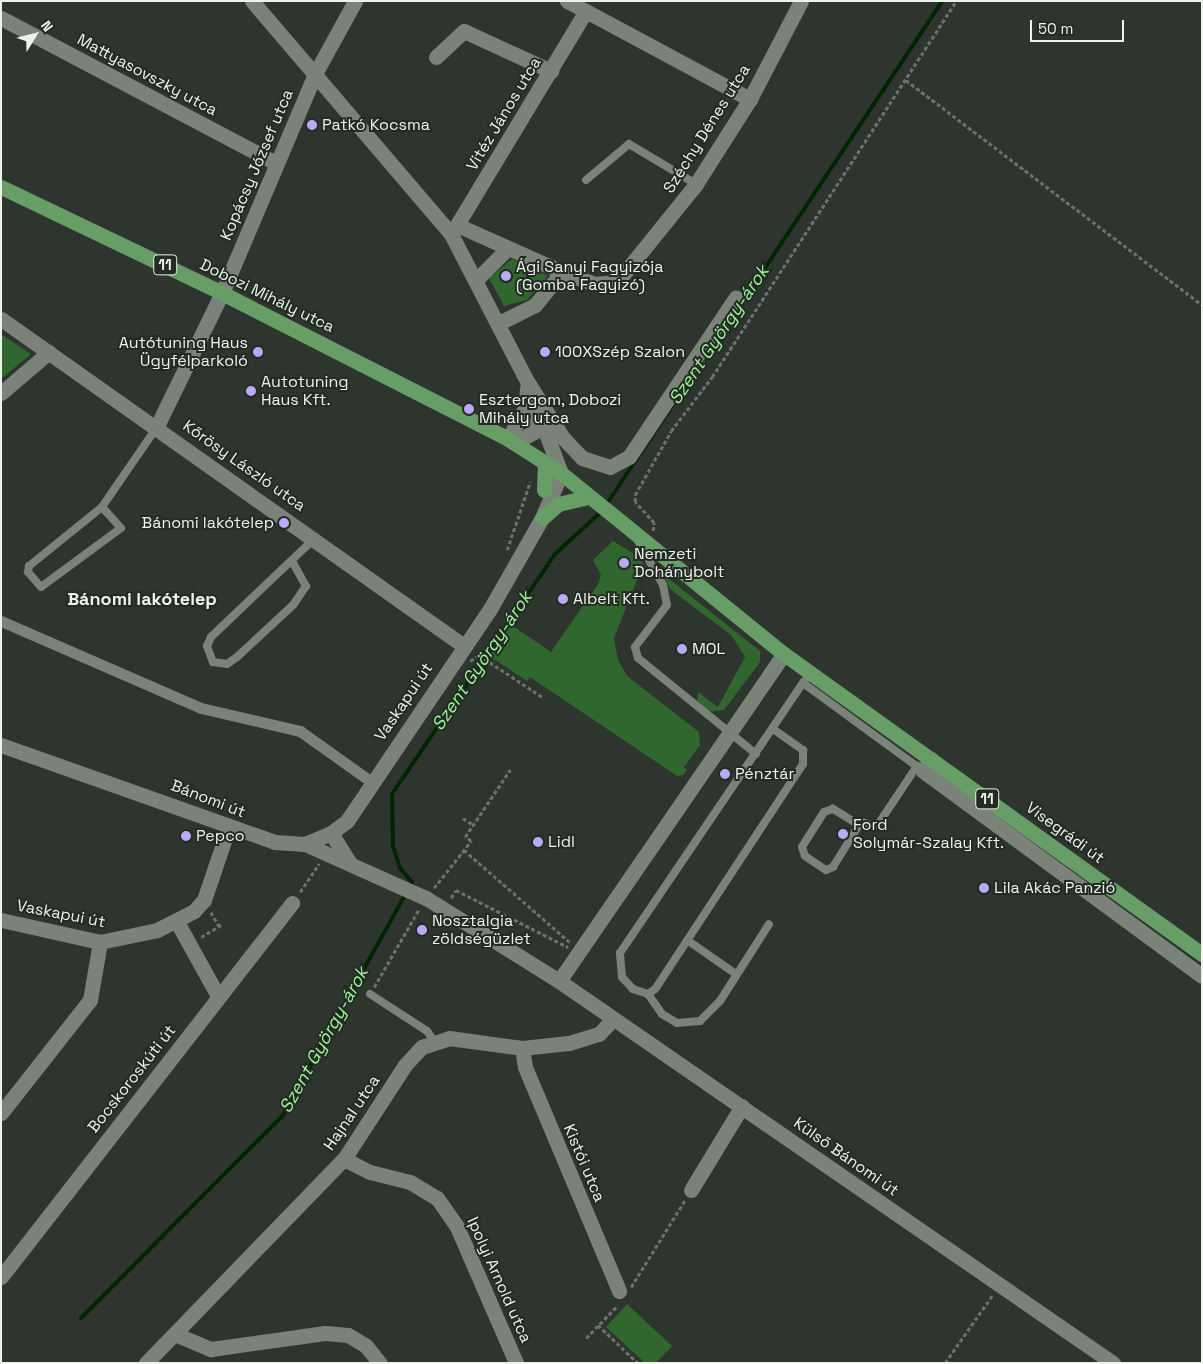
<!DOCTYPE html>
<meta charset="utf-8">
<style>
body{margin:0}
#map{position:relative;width:1203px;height:1364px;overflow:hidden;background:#2e352e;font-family:"Space Grotesk",sans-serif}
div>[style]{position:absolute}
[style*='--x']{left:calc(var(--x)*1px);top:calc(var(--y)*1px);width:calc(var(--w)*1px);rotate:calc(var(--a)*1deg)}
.green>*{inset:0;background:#2f672e}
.stream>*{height:4px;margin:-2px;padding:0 2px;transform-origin:2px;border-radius:2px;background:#012502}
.path>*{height:2.5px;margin-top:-1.25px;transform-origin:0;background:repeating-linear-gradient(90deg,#6b716b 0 4px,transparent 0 6.5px)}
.service>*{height:8px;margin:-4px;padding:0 4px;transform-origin:4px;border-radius:4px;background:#7a827a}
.pedestrian>*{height:11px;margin:-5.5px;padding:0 5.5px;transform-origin:5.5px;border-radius:5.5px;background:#7a827a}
.minor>*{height:15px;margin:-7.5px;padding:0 7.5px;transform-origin:7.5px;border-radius:7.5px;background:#7a827a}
.secondary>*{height:15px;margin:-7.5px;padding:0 7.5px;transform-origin:7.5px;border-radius:7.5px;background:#7a827a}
.primary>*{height:15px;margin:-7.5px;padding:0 7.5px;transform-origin:7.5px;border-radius:7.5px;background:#669e65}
.dots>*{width:14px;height:14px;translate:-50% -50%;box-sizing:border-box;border:2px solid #242b24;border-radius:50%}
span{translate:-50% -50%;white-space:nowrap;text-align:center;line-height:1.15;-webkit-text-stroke:4px #242b24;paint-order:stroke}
.shield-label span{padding:1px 4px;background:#242b24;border:1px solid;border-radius:4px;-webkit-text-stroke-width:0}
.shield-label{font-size:15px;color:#edf2ed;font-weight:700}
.street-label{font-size:16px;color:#edf2ed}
.poi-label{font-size:16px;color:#edf2ed}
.left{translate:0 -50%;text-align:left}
.right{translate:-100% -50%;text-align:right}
.water-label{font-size:18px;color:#9df799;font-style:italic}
.neighbourhood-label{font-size:18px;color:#edf2ed;font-weight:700}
.frame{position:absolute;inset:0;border:2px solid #edf2ed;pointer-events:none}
.north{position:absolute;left:10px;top:10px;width:50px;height:50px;-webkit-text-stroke:4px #242b24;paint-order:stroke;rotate:54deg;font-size:14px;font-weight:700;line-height:20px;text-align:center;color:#edf2ed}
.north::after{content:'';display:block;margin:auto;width:18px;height:22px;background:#edf2ed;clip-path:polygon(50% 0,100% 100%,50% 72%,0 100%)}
.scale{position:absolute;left:1030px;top:20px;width:94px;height:22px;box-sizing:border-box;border:2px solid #edf2ed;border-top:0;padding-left:6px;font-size:15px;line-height:18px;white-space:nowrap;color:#edf2ed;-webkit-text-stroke:4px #242b24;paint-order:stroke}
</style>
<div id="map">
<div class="green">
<div style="clip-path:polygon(512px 259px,548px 276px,527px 300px,504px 306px,489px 278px)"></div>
<div style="clip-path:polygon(1px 334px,31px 354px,1px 379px)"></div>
<div style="clip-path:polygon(613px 541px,642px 559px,643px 565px,614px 638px,618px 660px,627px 676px,699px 732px,700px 745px,684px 767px,687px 770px,683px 775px,677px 776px,530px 677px,527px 681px,489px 656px,510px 624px,551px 652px,598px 584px,601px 575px,593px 560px)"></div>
<div style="clip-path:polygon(663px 574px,760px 651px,760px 662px,724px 710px,706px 712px,697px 705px,698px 692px,718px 707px,745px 657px,731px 635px,670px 589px)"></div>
<div style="clip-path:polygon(627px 1304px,672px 1346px,656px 1363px,645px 1363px,606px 1327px)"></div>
</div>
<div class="stream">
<div style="--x:741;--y:304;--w:364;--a:-56.4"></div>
<div style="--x:606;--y:505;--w:162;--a:-56.3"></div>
<div style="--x:410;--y:886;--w:4;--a:-63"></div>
<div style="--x:412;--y:882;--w:18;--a:-131"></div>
<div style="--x:400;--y:868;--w:23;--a:-108"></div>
<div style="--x:393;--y:846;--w:52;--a:-91.1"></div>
<div style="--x:392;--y:794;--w:290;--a:-55.8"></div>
<div style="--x:555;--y:554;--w:64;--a:-42.5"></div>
<div style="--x:81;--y:1318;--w:286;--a:-45.1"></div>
<div style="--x:283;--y:1115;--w:254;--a:-61"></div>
</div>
<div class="path">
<div style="--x:906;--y:80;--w:372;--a:37.2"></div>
<div style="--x:653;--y:531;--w:8;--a:-83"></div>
<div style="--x:654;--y:523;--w:28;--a:-132"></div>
<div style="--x:635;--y:502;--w:7;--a:-90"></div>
<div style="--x:635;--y:495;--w:73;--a:-60.6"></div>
<div style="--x:671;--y:431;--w:68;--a:-52.8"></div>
<div style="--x:712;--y:377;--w:448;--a:-57"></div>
<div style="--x:507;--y:550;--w:72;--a:-71.3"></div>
<div style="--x:470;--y:661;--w:11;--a:-34"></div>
<div style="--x:479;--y:655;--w:78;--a:33.5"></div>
<div style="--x:463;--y:818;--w:11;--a:34"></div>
<div style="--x:464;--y:850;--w:140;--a:41"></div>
<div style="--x:434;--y:888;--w:60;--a:-51.8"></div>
<div style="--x:471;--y:841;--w:7;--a:-146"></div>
<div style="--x:465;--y:837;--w:81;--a:-56.1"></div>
<div style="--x:300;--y:892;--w:34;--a:-56"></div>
<div style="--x:451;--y:898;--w:9;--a:-58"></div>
<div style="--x:456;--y:890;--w:126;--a:27"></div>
<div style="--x:211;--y:912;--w:16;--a:60"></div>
<div style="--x:201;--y:937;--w:26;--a:-31"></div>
<div style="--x:374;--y:987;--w:90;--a:-60"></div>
<div style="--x:631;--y:1287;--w:102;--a:-58.2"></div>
<div style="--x:598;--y:1325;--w:55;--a:43.5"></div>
<div style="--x:586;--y:1338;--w:46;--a:-45.9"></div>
<div style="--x:945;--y:1363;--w:82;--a:-55"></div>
</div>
<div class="service">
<div style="--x:586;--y:180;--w:56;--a:-39.9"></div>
<div style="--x:629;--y:144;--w:78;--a:30.8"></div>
<div style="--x:102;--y:507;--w:28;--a:48"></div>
<div style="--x:121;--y:528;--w:99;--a:143.6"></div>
<div style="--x:41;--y:587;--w:20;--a:-131"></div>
<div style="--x:28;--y:572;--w:6;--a:-81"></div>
<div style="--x:29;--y:566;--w:94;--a:-38.9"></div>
<div style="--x:102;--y:507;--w:97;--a:-55.5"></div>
<div style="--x:638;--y:541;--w:51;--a:60.4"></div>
<div style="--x:663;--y:585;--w:20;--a:79"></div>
<div style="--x:667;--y:605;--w:53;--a:127.3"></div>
<div style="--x:635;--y:647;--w:11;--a:75"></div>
<div style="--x:638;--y:658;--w:152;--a:39.1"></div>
<div style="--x:292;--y:561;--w:29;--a:61"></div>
<div style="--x:306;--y:586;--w:23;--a:124"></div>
<div style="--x:293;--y:605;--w:76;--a:137.1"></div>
<div style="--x:237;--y:657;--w:12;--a:145"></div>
<div style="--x:227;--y:664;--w:14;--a:-172"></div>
<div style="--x:213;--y:662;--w:17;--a:-111"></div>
<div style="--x:207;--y:646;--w:10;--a:-66"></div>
<div style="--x:211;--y:637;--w:142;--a:-43.6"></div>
<div style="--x:806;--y:679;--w:5;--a:127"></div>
<div style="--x:803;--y:683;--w:144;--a:36.2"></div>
<div style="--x:773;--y:729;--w:37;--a:35"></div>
<div style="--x:803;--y:750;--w:14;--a:90"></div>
<div style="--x:803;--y:764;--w:269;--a:123.3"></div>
<div style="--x:655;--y:989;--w:9;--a:144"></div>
<div style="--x:648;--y:994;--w:16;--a:-162"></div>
<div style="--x:633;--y:989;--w:16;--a:-133"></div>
<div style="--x:622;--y:977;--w:24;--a:-95"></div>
<div style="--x:620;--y:953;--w:326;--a:-55.9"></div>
<div style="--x:859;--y:825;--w:31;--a:-148"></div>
<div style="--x:833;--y:809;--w:9;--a:162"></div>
<div style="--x:824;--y:812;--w:41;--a:122.2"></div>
<div style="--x:802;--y:847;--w:9;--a:72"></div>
<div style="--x:805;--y:856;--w:25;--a:34"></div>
<div style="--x:826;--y:870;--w:8;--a:-23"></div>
<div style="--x:833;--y:867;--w:49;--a:-58.2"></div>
<div style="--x:859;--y:825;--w:4;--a:-45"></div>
<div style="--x:862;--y:822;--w:12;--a:20"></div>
<div style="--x:873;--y:826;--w:7;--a:-27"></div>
<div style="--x:879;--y:823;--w:69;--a:-56.3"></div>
<div style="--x:687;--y:940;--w:60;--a:34.8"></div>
<div style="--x:370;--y:994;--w:68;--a:33"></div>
<div style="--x:427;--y:1031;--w:12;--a:55"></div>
<div style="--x:648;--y:994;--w:24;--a:55"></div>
<div style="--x:662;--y:1014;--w:17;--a:31"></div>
<div style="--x:677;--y:1023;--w:23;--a:-5"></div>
<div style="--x:700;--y:1021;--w:28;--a:-45"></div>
<div style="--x:720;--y:1001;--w:91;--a:-57.5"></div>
</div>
<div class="pedestrian">
<div style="--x:1;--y:621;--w:218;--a:23.5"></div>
<div style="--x:201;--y:708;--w:102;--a:13.1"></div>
<div style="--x:300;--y:731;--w:90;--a:35.5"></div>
</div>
<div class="minor">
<div style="--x:252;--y:1;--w:306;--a:49.5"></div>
<div style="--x:451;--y:234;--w:165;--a:62.7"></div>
<div style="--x:527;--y:381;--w:67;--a:57.7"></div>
<div style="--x:563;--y:438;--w:28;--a:46"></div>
<div style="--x:582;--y:458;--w:29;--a:18"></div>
<div style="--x:610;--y:467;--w:21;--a:-28"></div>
<div style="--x:629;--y:457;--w:192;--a:-56.2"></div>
<div style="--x:567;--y:1;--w:208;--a:28.2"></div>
<div style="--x:1;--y:18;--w:311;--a:27.8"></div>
<div style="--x:436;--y:57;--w:38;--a:-43"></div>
<div style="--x:464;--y:31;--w:96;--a:24.7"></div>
<div style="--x:457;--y:225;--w:115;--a:24.1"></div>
<div style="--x:562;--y:272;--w:35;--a:20"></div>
<div style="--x:595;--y:284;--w:22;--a:-5"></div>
<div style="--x:617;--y:282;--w:126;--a:-51.1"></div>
<div style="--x:696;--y:184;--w:101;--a:-57.6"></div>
<div style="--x:750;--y:99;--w:110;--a:-62.5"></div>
<div style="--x:452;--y:233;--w:259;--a:-58.9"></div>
<div style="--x:476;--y:280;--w:44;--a:-45"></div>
<div style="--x:1;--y:319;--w:567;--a:35.23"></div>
<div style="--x:499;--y:323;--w:40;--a:-26.6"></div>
<div style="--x:535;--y:305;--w:43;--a:-50.7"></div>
<div style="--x:1;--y:393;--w:63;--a:-40.5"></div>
<div style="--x:535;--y:404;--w:74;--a:69.4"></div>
<div style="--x:157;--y:426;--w:148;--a:-64"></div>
<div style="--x:222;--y:293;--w:240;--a:-67"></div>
<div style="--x:316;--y:72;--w:81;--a:-61.2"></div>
<div style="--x:508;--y:439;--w:38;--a:-61"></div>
<div style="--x:526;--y:406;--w:18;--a:-87"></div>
<div style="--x:514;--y:443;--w:23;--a:-29"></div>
<div style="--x:534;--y:432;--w:16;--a:-76"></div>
<div style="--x:931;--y:759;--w:14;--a:124"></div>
<div style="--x:923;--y:771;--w:346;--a:36.3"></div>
<div style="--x:331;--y:833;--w:36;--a:58"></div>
<div style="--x:305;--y:844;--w:133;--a:24.1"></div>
<div style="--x:426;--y:898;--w:157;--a:32"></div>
<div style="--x:559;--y:981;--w:673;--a:34.59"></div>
<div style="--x:1;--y:920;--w:101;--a:12.5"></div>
<div style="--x:100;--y:942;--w:58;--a:-11.9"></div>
<div style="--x:157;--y:930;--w:42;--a:-27.2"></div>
<div style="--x:194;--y:911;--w:15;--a:-48"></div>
<div style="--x:204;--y:900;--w:78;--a:-71.3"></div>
<div style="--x:177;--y:922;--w:85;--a:61"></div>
<div style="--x:559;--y:981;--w:397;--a:-55.5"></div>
<div style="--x:522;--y:1048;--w:19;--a:81"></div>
<div style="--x:525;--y:1067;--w:243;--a:67.2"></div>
<div style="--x:1;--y:1113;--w:144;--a:-51.8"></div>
<div style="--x:90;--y:1000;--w:59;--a:-80.2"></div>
<div style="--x:344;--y:1159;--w:29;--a:27"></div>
<div style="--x:370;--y:1172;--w:41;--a:14"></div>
<div style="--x:410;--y:1182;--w:31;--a:31"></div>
<div style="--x:437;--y:1198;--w:35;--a:55"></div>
<div style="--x:457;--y:1227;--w:148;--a:66.5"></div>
<div style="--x:691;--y:1190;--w:98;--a:-58.7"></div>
<div style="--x:1;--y:1277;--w:474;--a:-52.1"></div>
<div style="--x:175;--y:1334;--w:39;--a:23"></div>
<div style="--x:211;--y:1349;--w:115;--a:-8"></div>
<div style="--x:325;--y:1333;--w:23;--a:5"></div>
<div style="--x:348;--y:1335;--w:21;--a:31"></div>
<div style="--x:366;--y:1346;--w:22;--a:51"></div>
<div style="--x:146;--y:1363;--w:284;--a:-45.9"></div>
<div style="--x:344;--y:1159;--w:112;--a:-57"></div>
<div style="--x:405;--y:1065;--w:25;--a:-47"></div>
<div style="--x:422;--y:1047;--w:28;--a:-18"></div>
<div style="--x:449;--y:1038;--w:74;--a:7.8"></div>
<div style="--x:522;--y:1048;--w:47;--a:-6.1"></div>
<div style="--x:569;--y:1043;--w:31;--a:-17"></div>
<div style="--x:599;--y:1034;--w:21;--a:-47"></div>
</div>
<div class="secondary">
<div style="--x:1;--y:745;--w:291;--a:19.5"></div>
<div style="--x:275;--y:842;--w:30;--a:4"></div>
<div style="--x:305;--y:844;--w:28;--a:-23"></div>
<div style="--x:331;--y:833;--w:20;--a:-37"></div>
<div style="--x:347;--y:821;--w:256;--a:-56"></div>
<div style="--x:490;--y:609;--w:105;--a:-60.3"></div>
<div style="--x:542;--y:518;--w:49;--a:-67.1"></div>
</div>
<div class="primary">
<div style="--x:1;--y:187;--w:245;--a:25.6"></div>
<div style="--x:222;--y:293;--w:321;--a:27"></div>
<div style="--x:508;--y:439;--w:63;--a:32.7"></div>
<div style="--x:561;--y:473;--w:287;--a:39.1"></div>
<div style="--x:784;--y:654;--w:515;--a:35.67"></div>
<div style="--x:544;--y:490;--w:27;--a:-88"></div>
<div style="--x:542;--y:518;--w:21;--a:-41"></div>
<div style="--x:558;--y:504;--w:32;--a:-13"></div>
</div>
<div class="dots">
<div style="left:312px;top:125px;background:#baaaf6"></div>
<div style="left:506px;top:276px;background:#baaaf6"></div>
<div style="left:258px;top:352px;background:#baaaf6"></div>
<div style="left:545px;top:352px;background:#baaaf6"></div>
<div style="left:251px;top:391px;background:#baaaf6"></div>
<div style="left:469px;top:409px;background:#baaaf6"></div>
<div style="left:284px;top:523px;background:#baaaf6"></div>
<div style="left:624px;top:563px;background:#baaaf6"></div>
<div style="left:563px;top:599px;background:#baaaf6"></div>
<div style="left:682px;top:649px;background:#baaaf6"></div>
<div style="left:725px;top:774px;background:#baaaf6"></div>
<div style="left:843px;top:834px;background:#baaaf6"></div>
<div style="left:186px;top:836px;background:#baaaf6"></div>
<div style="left:538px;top:842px;background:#baaaf6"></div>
<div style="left:984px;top:888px;background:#baaaf6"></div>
<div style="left:422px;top:930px;background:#baaaf6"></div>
</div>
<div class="shield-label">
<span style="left:165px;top:265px">11</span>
<span style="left:987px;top:799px">11</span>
</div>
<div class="street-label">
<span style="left:147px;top:75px;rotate:28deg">Mattyasovszky utca</span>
<span style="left:504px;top:114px;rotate:-59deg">Vitéz János utca</span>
<span style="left:707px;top:129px;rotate:-58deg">Széchy Dénes utca</span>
<span style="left:257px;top:165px;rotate:-67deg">Kopácsy József utca</span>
<span style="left:267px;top:296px;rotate:26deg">Dobozi Mihály utca</span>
<span style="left:244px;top:466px;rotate:35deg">Kőrösy László utca</span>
<span style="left:404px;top:702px;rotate:-56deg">Vaskapui út</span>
<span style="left:208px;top:799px;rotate:21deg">Bánomi út</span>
<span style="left:1065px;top:833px;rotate:36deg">Visegrádi út</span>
<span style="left:61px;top:914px;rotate:11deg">Vaskapui út</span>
<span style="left:132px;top:1079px;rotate:-52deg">Bocskoroskúti út</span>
<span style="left:352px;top:1113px;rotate:-56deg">Hajnal utca</span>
<span style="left:846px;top:1157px;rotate:35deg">Külső Bánomi út</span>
<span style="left:584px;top:1163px;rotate:67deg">Kistói utca</span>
<span style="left:499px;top:1280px;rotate:66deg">Ipolyi Arnold utca</span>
</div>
<div class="poi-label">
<span class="left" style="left:322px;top:125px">Patkó Kocsma</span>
<span class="left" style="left:516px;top:276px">Ági Sanyi Fagyizója<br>(Gomba Fagyizó)</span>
<span class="right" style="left:248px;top:352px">Autótuning Haus<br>Ügyfélparkoló</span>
<span class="left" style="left:555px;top:352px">100XSzép Szalon</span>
<span class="left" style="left:261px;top:391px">Autotuning<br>Haus Kft.</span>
<span class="left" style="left:479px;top:409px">Esztergom, Dobozi<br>Mihály utca</span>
<span class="right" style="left:274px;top:523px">Bánomi lakótelep</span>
<span class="left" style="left:634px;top:563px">Nemzeti<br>Dohánybolt</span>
<span class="left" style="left:573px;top:599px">Albelt Kft.</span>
<span class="left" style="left:692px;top:649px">MOL</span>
<span class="left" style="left:735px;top:774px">Pénztár</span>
<span class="left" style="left:853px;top:834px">Ford<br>Solymár-Szalay Kft.</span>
<span class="left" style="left:196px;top:836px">Pepco</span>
<span class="left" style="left:548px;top:842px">Lidl</span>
<span class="left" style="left:994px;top:888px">Lila Akác Panzió</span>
<span class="left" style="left:432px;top:930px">Nosztalgia<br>zöldségüzlet</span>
</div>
<div class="water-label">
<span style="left:719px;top:335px;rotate:-56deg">Szent György-árok</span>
<span style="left:482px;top:661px;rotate:-56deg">Szent György-árok</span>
<span style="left:324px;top:1040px;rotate:-61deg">Szent György-árok</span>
</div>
<div class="neighbourhood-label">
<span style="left:142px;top:599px">Bánomi lakótelep</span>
</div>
<div class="frame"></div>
<div class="north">N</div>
<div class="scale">50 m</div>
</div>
